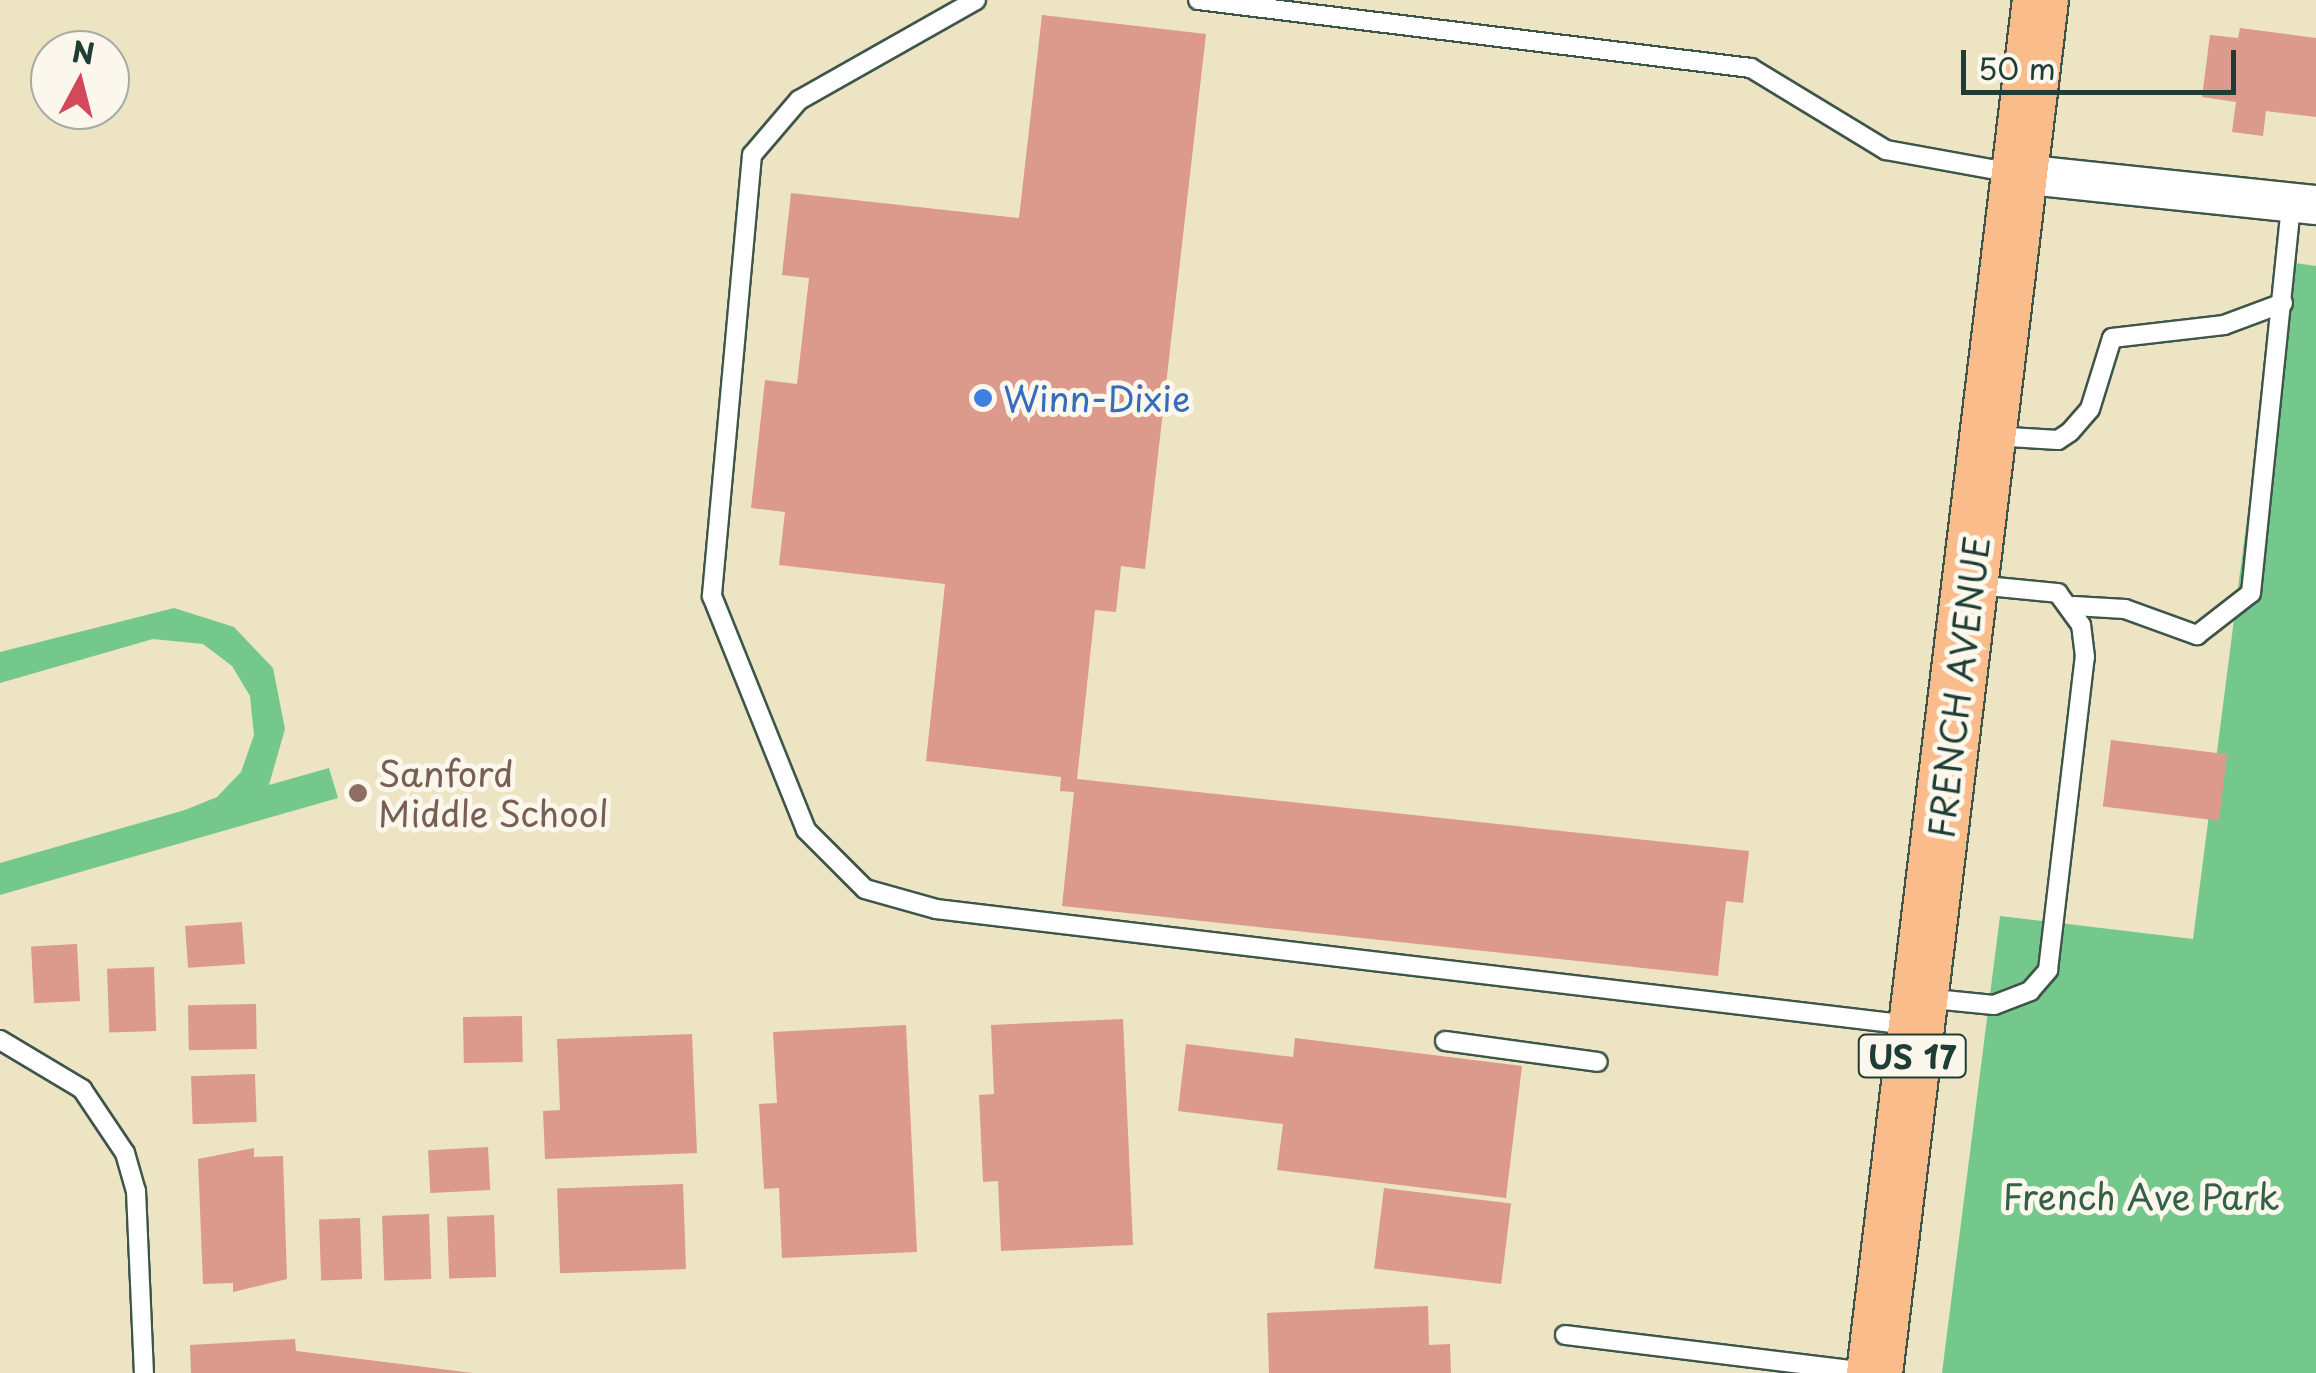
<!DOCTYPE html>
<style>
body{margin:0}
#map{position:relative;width:2316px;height:1373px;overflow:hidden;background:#ede4c4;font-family:"Playpen Sans",sans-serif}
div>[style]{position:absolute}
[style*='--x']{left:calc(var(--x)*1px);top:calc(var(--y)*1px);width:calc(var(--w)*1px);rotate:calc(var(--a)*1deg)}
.green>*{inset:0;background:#75c88b}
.building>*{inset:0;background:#db9a8b;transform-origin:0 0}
.roads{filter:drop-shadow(2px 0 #3e564a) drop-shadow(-2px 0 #3e564a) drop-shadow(0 2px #3e564a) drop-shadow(0 -2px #3e564a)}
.lane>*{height:18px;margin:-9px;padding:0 9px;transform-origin:9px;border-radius:9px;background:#fff}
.street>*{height:38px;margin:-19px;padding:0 19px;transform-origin:19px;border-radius:19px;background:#fff}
.primary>*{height:55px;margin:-27.5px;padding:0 27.5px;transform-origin:27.5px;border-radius:27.5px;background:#fabc8b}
.dots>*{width:28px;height:28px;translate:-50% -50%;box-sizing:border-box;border:5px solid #fbf7ec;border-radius:50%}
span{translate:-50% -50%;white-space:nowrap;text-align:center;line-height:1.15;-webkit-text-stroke:10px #fbf7ec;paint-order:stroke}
.shield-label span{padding:2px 8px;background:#fbf7ec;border:2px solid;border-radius:8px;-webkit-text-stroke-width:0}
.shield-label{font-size:32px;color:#1f3d34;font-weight:700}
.shop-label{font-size:35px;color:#366cbe}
.left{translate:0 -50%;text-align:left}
.street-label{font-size:35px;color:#1f3d34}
.education-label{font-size:35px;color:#785e54}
.park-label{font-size:35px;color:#34604a}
.north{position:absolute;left:30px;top:30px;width:100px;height:100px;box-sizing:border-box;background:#fbf7ec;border:2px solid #a3ada2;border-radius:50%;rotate:7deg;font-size:28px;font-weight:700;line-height:40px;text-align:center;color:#1f3d34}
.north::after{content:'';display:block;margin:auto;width:35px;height:45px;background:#d1495b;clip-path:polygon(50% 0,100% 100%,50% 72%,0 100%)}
.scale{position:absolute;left:1961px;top:50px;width:275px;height:45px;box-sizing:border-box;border:5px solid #1f3d34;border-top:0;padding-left:12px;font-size:30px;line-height:35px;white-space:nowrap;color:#1f3d34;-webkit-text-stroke:8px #fbf7ec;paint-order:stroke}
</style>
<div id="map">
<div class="green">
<div style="clip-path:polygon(2280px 261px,2316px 266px,2316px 1373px,1942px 1373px,2000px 916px,2193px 939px)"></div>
<div style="clip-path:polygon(174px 608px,234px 627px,273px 668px,285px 729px,269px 785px,329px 768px,338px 798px,0 895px,0 863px,185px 810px,217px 797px,241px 772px,254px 735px,250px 696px,232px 666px,203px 644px,153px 639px,0 683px,0 652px)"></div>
</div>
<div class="building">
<div style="clip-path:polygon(1042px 15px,1206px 34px,1145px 569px,1121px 566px,1116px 612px,1095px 610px,1077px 779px,1749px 851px,1743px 903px,1726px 901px,1718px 976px,1062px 906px,1074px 792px,1060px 791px,1061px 777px,926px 761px,945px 584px,779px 565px,785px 512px,751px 508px,765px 380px,797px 384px,809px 278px,782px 275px,791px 193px,1019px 218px)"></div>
<div style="clip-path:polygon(2240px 28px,2316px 38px,2316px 117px,2266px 111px,2263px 136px,2232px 132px,2236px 102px,2202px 97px,2210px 35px,2238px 38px)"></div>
<div style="left:2111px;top:740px;width:117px;height:67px;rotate:7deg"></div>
<div style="left:242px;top:922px;width:42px;height:57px;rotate:86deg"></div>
<div style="left:77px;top:944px;width:57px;height:46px;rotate:87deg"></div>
<div style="left:154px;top:967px;width:64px;height:47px;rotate:88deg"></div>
<div style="left:256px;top:1004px;width:45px;height:68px;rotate:89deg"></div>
<div style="left:522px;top:1016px;width:46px;height:59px;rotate:89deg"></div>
<div style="clip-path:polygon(1123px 1019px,1133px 1245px,1001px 1251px,998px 1181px,983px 1182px,979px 1095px,994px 1094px,991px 1025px)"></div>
<div style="clip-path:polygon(906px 1025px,917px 1252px,782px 1258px,779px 1188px,764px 1189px,759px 1104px,777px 1103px,773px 1032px)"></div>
<div style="clip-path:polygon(692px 1034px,697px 1153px,545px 1159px,543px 1111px,560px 1110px,557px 1039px)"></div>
<div style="clip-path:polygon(1295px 1038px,1522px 1066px,1506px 1198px,1277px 1170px,1283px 1124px,1178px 1111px,1186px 1044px,1293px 1057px)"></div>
<div style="left:255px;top:1074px;width:48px;height:64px;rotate:88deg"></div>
<div style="left:488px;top:1147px;width:43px;height:60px;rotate:87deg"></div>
<div style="clip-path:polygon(254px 1148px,254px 1157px,283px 1156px,287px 1279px,233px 1292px,233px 1283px,203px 1284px,198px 1159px)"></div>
<div style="left:683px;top:1184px;width:85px;height:126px;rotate:88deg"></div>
<div style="left:1384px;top:1188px;width:128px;height:81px;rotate:7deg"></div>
<div style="left:429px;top:1214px;width:65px;height:47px;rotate:88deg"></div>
<div style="left:494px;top:1215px;width:62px;height:47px;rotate:88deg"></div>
<div style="left:360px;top:1218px;width:61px;height:41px;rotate:88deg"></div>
<div style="clip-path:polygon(1428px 1306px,1429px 1345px,1450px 1344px,1451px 1373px,1269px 1373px,1267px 1313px)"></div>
<div style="clip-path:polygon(295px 1339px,296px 1351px,473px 1373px,191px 1373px,190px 1345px)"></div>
</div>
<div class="roads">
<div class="lane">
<div style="--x:976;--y:0;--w:203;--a:150.5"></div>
<div style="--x:799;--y:100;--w:72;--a:130.5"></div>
<div style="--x:752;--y:155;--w:443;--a:95.2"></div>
<div style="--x:712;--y:596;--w:252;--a:68.1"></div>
<div style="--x:806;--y:830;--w:83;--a:45"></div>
<div style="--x:865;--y:889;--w:74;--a:15.7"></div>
<div style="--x:936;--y:909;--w:980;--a:6.8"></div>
<div style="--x:1198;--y:0;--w:557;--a:7.01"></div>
<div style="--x:1751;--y:68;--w:158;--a:31.3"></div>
<div style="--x:1886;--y:150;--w:129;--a:10.3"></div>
<div style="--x:1993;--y:436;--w:65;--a:3.5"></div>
<div style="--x:2058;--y:440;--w:14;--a:-34"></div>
<div style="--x:2070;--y:432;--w:30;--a:-49"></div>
<div style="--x:2090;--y:409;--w:74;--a:-72.8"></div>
<div style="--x:2112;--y:338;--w:113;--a:-6.6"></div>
<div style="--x:2224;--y:325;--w:63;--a:-20.4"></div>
<div style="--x:2074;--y:606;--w:51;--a:3.4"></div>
<div style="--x:2125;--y:609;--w:77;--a:19.9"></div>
<div style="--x:2197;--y:635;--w:68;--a:-37.9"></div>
<div style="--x:2251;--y:593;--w:392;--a:-84.1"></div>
<div style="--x:1924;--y:998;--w:70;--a:5.7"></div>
<div style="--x:1994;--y:1005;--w:39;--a:-21"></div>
<div style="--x:2030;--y:991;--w:28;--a:-49"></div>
<div style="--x:2048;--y:970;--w:315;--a:-83.3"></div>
<div style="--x:2085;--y:657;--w:32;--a:-97"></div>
<div style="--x:2081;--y:625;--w:39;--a:-126"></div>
<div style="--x:2058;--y:593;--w:82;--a:-174.4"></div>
<div style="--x:0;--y:1040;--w:96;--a:30.9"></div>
<div style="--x:82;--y:1089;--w:77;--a:56.1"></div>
<div style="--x:125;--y:1153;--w:40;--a:74"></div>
<div style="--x:136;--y:1191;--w:182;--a:87.5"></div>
<div style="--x:1445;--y:1041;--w:154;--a:7.8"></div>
<div style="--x:1565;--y:1335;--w:305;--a:7"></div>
</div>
<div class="street">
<div style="--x:2020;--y:174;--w:298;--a:6"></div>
</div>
<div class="primary">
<div style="--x:1874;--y:1373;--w:1383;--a:-83.11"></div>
</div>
</div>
<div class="dots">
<div style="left:983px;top:398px;background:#3f7fe0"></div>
<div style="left:358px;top:793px;background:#8d6e63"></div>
</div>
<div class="shield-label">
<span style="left:1912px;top:1056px">US 17</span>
</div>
<div class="shop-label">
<span class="left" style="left:1003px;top:398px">Winn-Dixie</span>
</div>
<div class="street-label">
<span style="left:1958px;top:687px;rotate:-83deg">FRENCH AVENUE</span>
</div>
<div class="education-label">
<span class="left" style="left:378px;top:793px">Sanford<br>Middle School</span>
</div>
<div class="park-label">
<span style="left:2141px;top:1196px">French Ave Park</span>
</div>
<div class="north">N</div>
<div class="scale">50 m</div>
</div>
